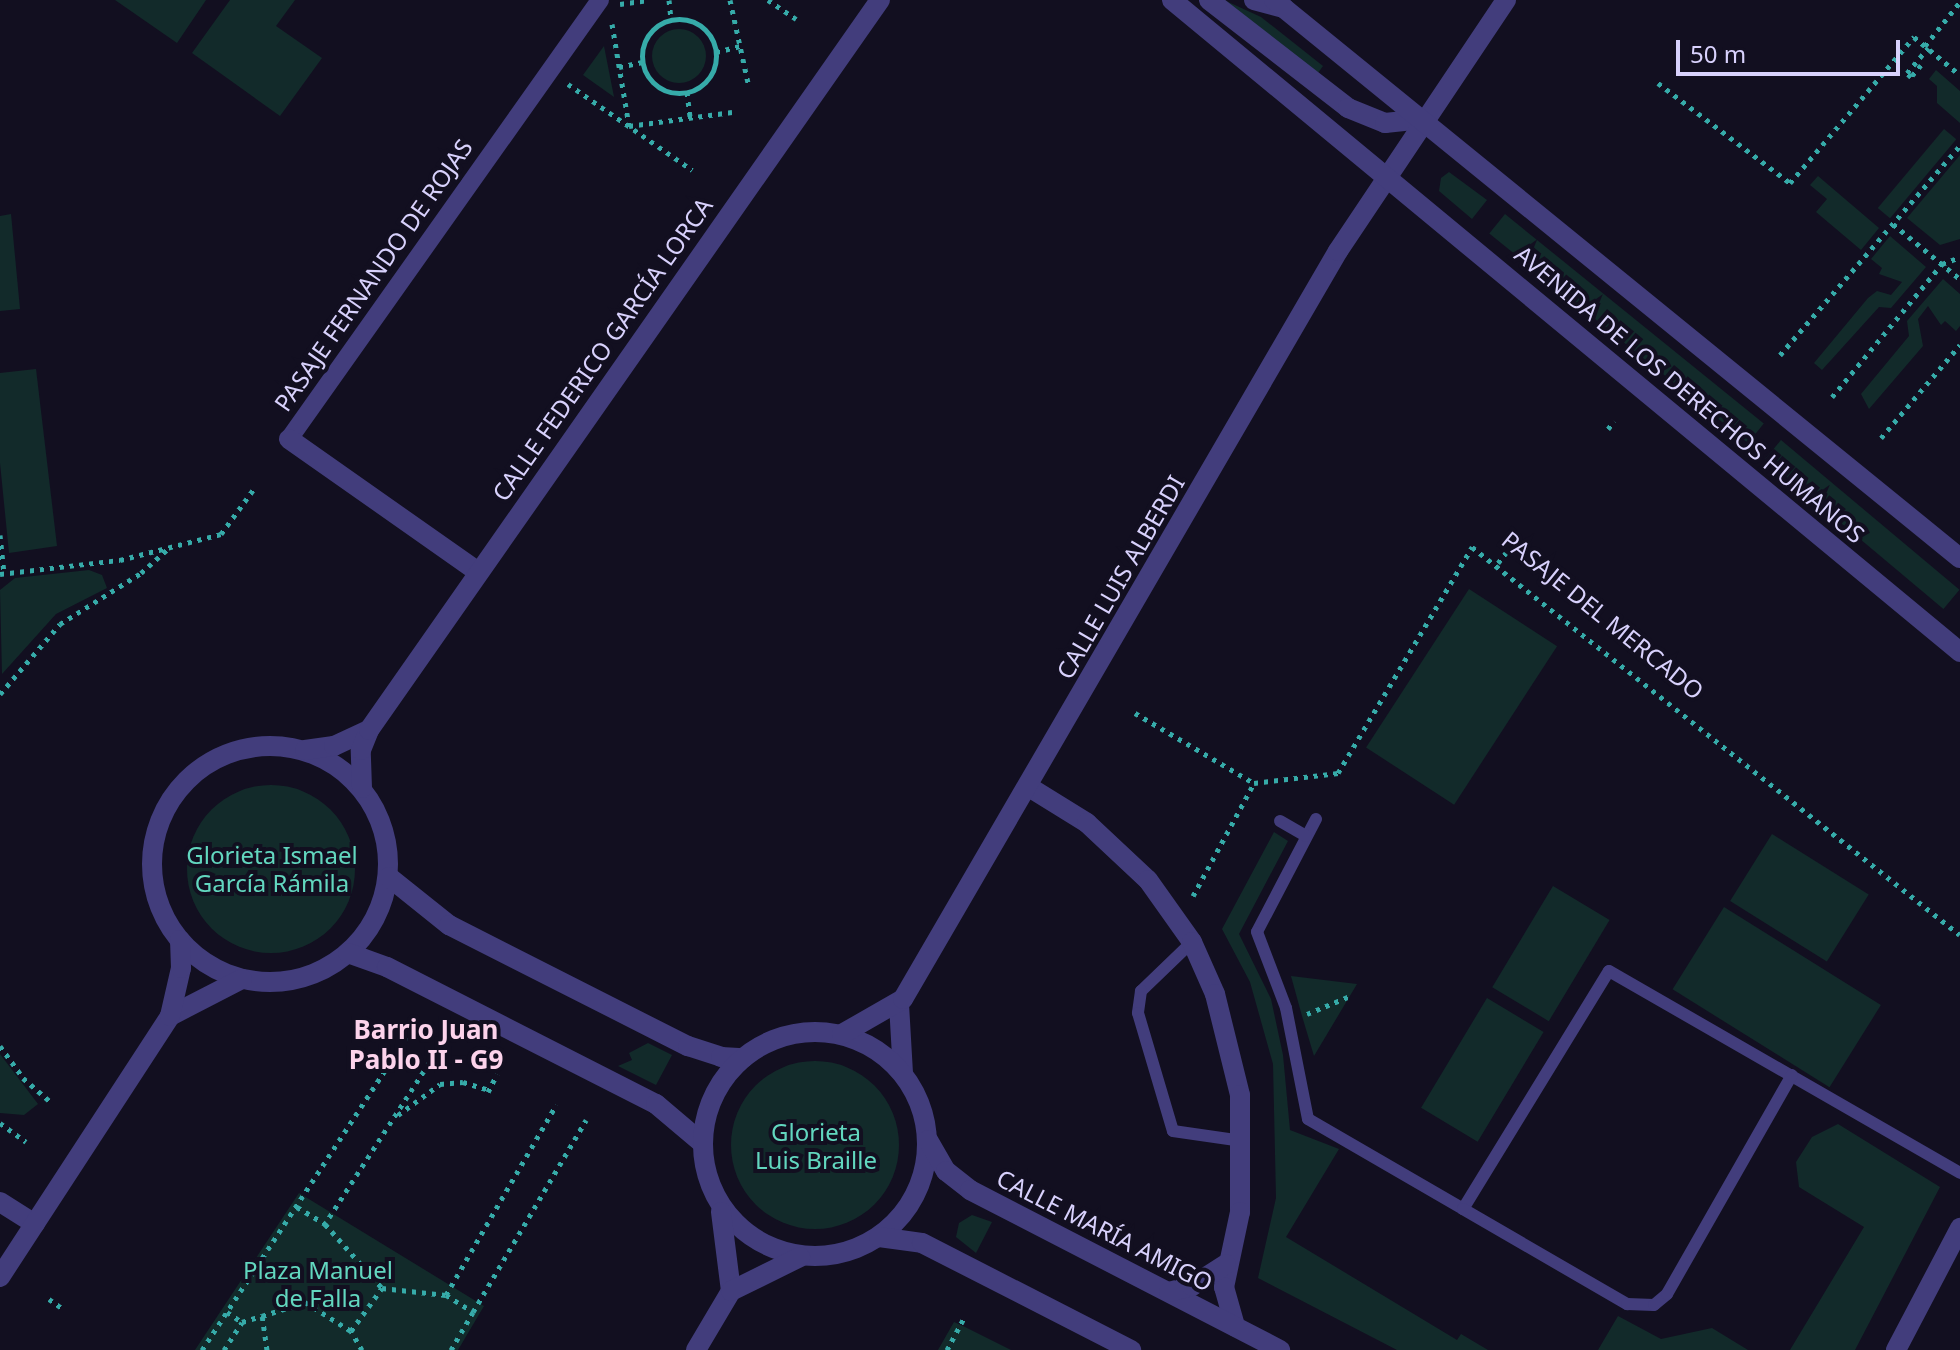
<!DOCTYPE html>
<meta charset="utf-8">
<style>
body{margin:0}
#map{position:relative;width:1960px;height:1350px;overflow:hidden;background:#120f20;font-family:"Noto Sans",sans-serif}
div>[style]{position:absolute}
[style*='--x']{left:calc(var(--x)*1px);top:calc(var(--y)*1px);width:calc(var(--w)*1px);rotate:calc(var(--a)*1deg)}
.green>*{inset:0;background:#122a2a;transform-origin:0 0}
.round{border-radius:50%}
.path>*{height:5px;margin-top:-2.5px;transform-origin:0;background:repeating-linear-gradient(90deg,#36aba9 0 4px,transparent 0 10px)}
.path>.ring{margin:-2.5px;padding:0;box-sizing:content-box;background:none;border:5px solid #36aba9;border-radius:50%}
.service>*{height:12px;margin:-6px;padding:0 6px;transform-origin:6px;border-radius:6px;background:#423d7c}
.pedestrian>*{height:18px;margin:-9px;padding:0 9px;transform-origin:9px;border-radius:9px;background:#423d7c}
.minor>*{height:20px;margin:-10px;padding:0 10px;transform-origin:10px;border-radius:10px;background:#423d7c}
.minor>.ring{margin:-10px;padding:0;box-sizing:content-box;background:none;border:20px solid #423d7c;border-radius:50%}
.tertiary>*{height:20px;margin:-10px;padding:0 10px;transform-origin:10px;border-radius:10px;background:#423d7c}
span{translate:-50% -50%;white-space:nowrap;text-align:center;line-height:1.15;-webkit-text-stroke:8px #120f20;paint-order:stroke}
.street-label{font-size:24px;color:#d8d1fc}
.park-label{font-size:24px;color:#62d7bf}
.neighbourhood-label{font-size:26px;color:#fcd3eb;font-weight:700}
.scale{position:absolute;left:1676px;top:40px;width:224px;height:36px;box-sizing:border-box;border:4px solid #d8d1fc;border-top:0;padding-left:10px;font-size:24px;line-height:28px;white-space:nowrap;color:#d8d1fc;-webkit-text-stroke:6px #120f20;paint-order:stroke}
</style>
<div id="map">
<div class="green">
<div style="clip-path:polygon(115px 0,206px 0,177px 43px)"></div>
<div style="clip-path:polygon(230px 0,295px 0,276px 26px,322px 58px,280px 116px,192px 53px)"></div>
<div style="clip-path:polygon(1224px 0,1261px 17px,1323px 66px,1318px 73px)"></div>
<div class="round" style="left:652px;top:29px;width:54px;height:54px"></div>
<div style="clip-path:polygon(604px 46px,614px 97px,583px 75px)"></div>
<div style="clip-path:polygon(1936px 70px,1960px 91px,1960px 123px,1937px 103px,1937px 86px,1929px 79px)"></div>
<div style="left:1944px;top:129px;width:16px;height:103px;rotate:40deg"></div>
<div style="clip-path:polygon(1960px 155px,1960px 239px,1940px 245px,1907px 218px)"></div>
<div style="clip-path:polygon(1449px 172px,1487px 200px,1472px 219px,1439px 191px,1441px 178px)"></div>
<div style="clip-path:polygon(1818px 176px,1879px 228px,1861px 250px,1816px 212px,1827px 199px,1810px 185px)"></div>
<div style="clip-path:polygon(11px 214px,20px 309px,0 311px,0 216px)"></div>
<div style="left:1505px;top:214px;width:333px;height:25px;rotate:39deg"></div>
<div style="clip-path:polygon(1890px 236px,1926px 267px,1891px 308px,1879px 307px,1822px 370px,1814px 363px,1868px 298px,1877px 291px,1891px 295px,1902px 282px,1879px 274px,1882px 268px,1871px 259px)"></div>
<div style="clip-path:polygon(1943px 279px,1960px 294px,1960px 326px,1956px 331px,1945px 321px,1941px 325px,1928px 306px,1918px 319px,1923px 346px,1869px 409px,1861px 394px,1909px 336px,1907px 321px)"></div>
<div style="clip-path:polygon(36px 369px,57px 546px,9px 553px,0 463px,0 373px)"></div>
<div style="left:1781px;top:440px;width:233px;height:25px;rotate:40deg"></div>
<div style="clip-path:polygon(89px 570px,102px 575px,107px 588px,56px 614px,2px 674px,0 590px,15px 578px)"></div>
<div style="left:1469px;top:589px;width:105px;height:189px;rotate:33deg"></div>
<div class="round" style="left:187px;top:785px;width:168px;height:168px"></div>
<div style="clip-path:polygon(1274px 832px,1288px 841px,1239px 934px,1271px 999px,1283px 1055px,1290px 1130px,1339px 1149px,1286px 1237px,1457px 1340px,1461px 1334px,1488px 1350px,1397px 1350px,1258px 1278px,1276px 1198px,1273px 1064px,1250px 982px,1222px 929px)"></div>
<div style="left:1772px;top:834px;width:114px;height:79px;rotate:32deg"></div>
<div style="left:1553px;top:886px;width:66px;height:118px;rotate:31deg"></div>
<div style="left:1724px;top:907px;width:185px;height:97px;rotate:32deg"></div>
<div style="clip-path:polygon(1291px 976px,1357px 984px,1314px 1056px,1302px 1016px)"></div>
<div style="left:1487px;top:998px;width:66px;height:128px;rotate:31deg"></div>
<div style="clip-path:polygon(648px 1043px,672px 1055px,656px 1085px,618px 1066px,632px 1060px,629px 1053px)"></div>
<div style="clip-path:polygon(0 1054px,38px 1104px,24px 1115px,0 1113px)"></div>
<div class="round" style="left:731px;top:1061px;width:168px;height:168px"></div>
<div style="clip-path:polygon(1838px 1124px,1940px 1187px,1855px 1350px,1790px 1350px,1864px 1227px,1799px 1187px,1796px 1162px,1812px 1137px)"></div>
<div style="clip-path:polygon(299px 1193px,484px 1306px,458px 1350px,195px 1350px)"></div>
<div style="clip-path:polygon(972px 1215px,992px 1222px,976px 1253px,956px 1237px,959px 1223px)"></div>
<div style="clip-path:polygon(1618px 1316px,1661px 1339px,1712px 1328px,1748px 1350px,1598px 1350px)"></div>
<div style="clip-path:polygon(954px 1322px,961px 1325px,1011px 1350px,938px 1350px)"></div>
</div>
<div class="path">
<div style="--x:669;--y:0;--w:20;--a:84"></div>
<div style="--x:730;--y:0;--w:89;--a:77.7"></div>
<div style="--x:768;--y:0;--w:34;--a:34"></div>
<div style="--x:620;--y:4;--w:27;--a:-8"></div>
<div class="ring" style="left:642px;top:19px;width:69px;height:69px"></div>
<div style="--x:612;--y:24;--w:103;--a:80.5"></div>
<div style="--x:629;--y:126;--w:104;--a:-7.7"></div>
<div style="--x:1925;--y:46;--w:56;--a:-51.5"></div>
<div style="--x:716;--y:52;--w:25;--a:-14"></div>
<div style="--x:1921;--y:65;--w:16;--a:130"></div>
<div style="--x:1911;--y:77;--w:6;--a:-135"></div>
<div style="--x:1907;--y:73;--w:33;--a:-50"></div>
<div style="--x:619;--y:67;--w:24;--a:-12"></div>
<div style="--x:1658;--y:83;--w:166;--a:37.1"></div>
<div style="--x:1790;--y:183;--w:192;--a:-49.7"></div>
<div style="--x:1914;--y:37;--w:60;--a:39.6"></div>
<div style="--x:568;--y:84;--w:151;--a:34.7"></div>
<div style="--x:687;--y:92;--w:26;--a:83"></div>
<div style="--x:1893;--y:224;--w:87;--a:39.4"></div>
<div style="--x:1780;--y:355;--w:276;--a:-49.3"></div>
<div style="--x:1832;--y:397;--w:173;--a:-50.4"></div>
<div style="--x:1942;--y:264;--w:19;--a:-21"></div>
<div style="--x:1608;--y:429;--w:10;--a:-53"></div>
<div style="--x:1881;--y:438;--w:122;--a:-49.7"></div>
<div style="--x:0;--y:535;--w:38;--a:84"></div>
<div style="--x:1498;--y:563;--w:29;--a:-52"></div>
<div style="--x:0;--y:574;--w:121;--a:-6.7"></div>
<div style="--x:120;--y:560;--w:104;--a:-14.4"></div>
<div style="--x:221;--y:534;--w:59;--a:-53.9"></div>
<div style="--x:0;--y:694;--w:92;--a:-49.4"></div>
<div style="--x:60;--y:624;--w:96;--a:-32.2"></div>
<div style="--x:141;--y:573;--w:38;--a:-42"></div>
<div style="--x:1135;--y:713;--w:138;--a:30.5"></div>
<div style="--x:1193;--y:896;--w:128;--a:-61.6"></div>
<div style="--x:1254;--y:783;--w:85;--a:-6.8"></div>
<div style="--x:1338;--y:773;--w:263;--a:-59.3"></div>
<div style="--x:1472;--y:547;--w:623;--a:38.49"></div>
<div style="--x:1307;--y:1014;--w:47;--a:-22.7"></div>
<div style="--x:0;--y:1046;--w:39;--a:54"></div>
<div style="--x:23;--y:1078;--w:38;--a:41"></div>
<div style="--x:440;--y:1046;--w:212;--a:122.9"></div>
<div style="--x:325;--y:1224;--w:86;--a:48.3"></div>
<div style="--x:382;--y:1288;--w:64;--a:6.2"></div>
<div style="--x:446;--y:1295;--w:220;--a:-59.9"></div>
<div style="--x:488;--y:1092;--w:20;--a:-63"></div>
<div style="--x:398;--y:1115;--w:52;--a:-36.4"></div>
<div style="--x:440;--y:1084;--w:23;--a:-5"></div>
<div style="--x:463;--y:1082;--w:27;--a:17"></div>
<div style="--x:0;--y:1123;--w:32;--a:36"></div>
<div style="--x:297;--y:1207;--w:33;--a:31"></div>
<div style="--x:446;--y:1295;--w:32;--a:32"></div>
<div style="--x:473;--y:1312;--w:223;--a:-59.5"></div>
<div style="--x:49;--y:1299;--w:16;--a:35"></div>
<div style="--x:227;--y:1312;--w:18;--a:34"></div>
<div style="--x:242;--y:1322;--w:21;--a:-17"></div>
<div style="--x:202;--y:1350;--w:381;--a:-56.8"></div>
<div style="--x:224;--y:1350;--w:33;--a:-57"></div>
<div style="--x:267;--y:1350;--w:34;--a:-98"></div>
<div style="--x:262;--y:1316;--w:45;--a:-18"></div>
<div style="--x:305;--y:1302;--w:54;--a:32.2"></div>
<div style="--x:362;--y:1350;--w:22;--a:-120"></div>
<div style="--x:351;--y:1331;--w:53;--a:-54.2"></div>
<div style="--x:451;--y:1350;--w:44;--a:-59.9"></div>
<div style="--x:947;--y:1350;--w:38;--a:-62"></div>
</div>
<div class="service">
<div style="--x:1316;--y:819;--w:127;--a:117.6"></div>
<div style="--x:1257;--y:932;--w:81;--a:69.1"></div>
<div style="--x:1286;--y:1008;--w:113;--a:78.8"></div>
<div style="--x:1308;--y:1119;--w:179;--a:30.1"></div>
<div style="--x:1463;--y:1209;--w:279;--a:-58.5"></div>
<div style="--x:1609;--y:971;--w:405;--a:29.9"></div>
<div style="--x:1280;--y:821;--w:30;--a:30"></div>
<div style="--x:1192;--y:942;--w:71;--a:136.1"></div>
<div style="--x:1141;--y:991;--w:22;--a:98"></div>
<div style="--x:1138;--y:1013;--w:123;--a:73.5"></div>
<div style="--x:1173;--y:1131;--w:70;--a:8.2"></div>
<div style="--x:1463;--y:1209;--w:190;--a:30.1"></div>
<div style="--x:1627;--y:1304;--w:27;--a:2"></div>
<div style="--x:1654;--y:1305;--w:17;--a:-40"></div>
<div style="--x:1667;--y:1294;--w:252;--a:-60.3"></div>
</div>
<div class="pedestrian">
<div style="--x:289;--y:439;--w:538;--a:-54.69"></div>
</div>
<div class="minor">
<div style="--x:1209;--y:0;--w:176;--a:37.8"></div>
<div style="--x:1348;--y:108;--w:40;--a:22"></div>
<div style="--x:1385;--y:123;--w:38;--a:-6"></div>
<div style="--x:1254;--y:0;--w:31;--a:15"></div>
<div style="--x:289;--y:439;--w:230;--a:35.1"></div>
<div class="ring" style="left:152px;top:746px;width:216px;height:216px"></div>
<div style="--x:305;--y:750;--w:29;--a:-8"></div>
<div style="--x:334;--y:746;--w:38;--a:-25"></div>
<div style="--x:1029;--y:787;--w:68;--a:31.8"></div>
<div style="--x:1087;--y:823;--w:83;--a:43.1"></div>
<div style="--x:1148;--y:880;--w:76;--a:54.6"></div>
<div style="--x:1192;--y:942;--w:57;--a:66.1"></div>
<div style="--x:1215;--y:994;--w:104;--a:76.1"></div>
<div style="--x:1240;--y:1095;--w:117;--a:90"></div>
<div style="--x:1240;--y:1212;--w:77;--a:102"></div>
<div style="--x:1224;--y:1287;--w:41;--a:74.2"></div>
<div style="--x:362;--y:788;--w:38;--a:-92"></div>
<div style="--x:361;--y:750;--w:22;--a:-68"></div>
<div style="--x:369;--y:730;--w:891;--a:-55.01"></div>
<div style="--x:389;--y:877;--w:77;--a:38.7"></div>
<div style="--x:449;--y:925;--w:268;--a:26.9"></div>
<div style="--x:688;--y:1046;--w:35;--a:18"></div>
<div style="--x:721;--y:1057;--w:22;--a:3"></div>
<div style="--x:348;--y:953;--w:41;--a:19.7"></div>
<div style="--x:387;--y:967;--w:302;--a:27"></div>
<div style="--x:656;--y:1104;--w:59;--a:40.2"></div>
<div style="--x:899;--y:1004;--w:70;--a:86.7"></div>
<div style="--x:170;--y:1016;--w:81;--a:-27.2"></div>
<div class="ring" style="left:703px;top:1032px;width:204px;height:204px"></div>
<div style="--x:842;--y:1034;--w:70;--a:-29.8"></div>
<div style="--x:903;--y:999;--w:865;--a:-59.82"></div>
<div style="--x:1338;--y:251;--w:302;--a:-56.2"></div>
<div style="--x:928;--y:1140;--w:36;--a:60"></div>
<div style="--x:946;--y:1171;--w:31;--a:38"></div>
<div style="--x:970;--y:1190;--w:349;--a:27.3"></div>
<div style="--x:0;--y:1202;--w:41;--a:32.2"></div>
<div style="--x:721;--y:1212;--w:80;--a:82.8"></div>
<div style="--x:879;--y:1237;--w:43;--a:7.9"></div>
<div style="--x:922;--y:1243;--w:235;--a:27.1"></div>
<div style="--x:0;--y:1277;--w:311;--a:-56.9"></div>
<div style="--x:170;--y:1016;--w:49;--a:-77.1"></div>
<div style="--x:181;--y:968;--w:28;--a:-92"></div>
<div style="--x:1169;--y:1292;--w:24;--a:-15"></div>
<div style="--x:1192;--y:1286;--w:40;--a:-32.9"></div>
<div style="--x:696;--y:1350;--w:69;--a:-59.3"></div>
<div style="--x:731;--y:1291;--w:77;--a:-26.2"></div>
<div style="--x:1896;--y:1350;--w:138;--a:-62.3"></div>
</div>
<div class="tertiary">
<div style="--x:1172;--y:0;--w:1023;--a:39.6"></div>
<div style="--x:1274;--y:0;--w:884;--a:39.13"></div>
</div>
<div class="street-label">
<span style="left:373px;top:275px;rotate:-55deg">PASAJE FERNANDO DE ROJAS</span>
<span style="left:602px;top:349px;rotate:-55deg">CALLE FEDERICO GARCÍA LORCA</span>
<span style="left:1690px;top:394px;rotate:40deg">AVENIDA DE LOS DERECHOS HUMANOS</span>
<span style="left:1120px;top:577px;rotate:-60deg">CALLE LUIS ALBERDI</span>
<span style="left:1603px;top:615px;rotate:39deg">PASAJE DEL MERCADO</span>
<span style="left:1105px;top:1230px;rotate:27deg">CALLE MARÍA AMIGO</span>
</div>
<div class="park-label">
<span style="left:272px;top:869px">Glorieta Ismael<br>García Rámila</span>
<span style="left:816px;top:1146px">Glorieta<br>Luis Braille</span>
<span style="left:318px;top:1284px">Plaza Manuel<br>de Falla</span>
</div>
<div class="neighbourhood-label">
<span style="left:426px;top:1045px">Barrio Juan<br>Pablo II - G9</span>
</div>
<div class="scale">50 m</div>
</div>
